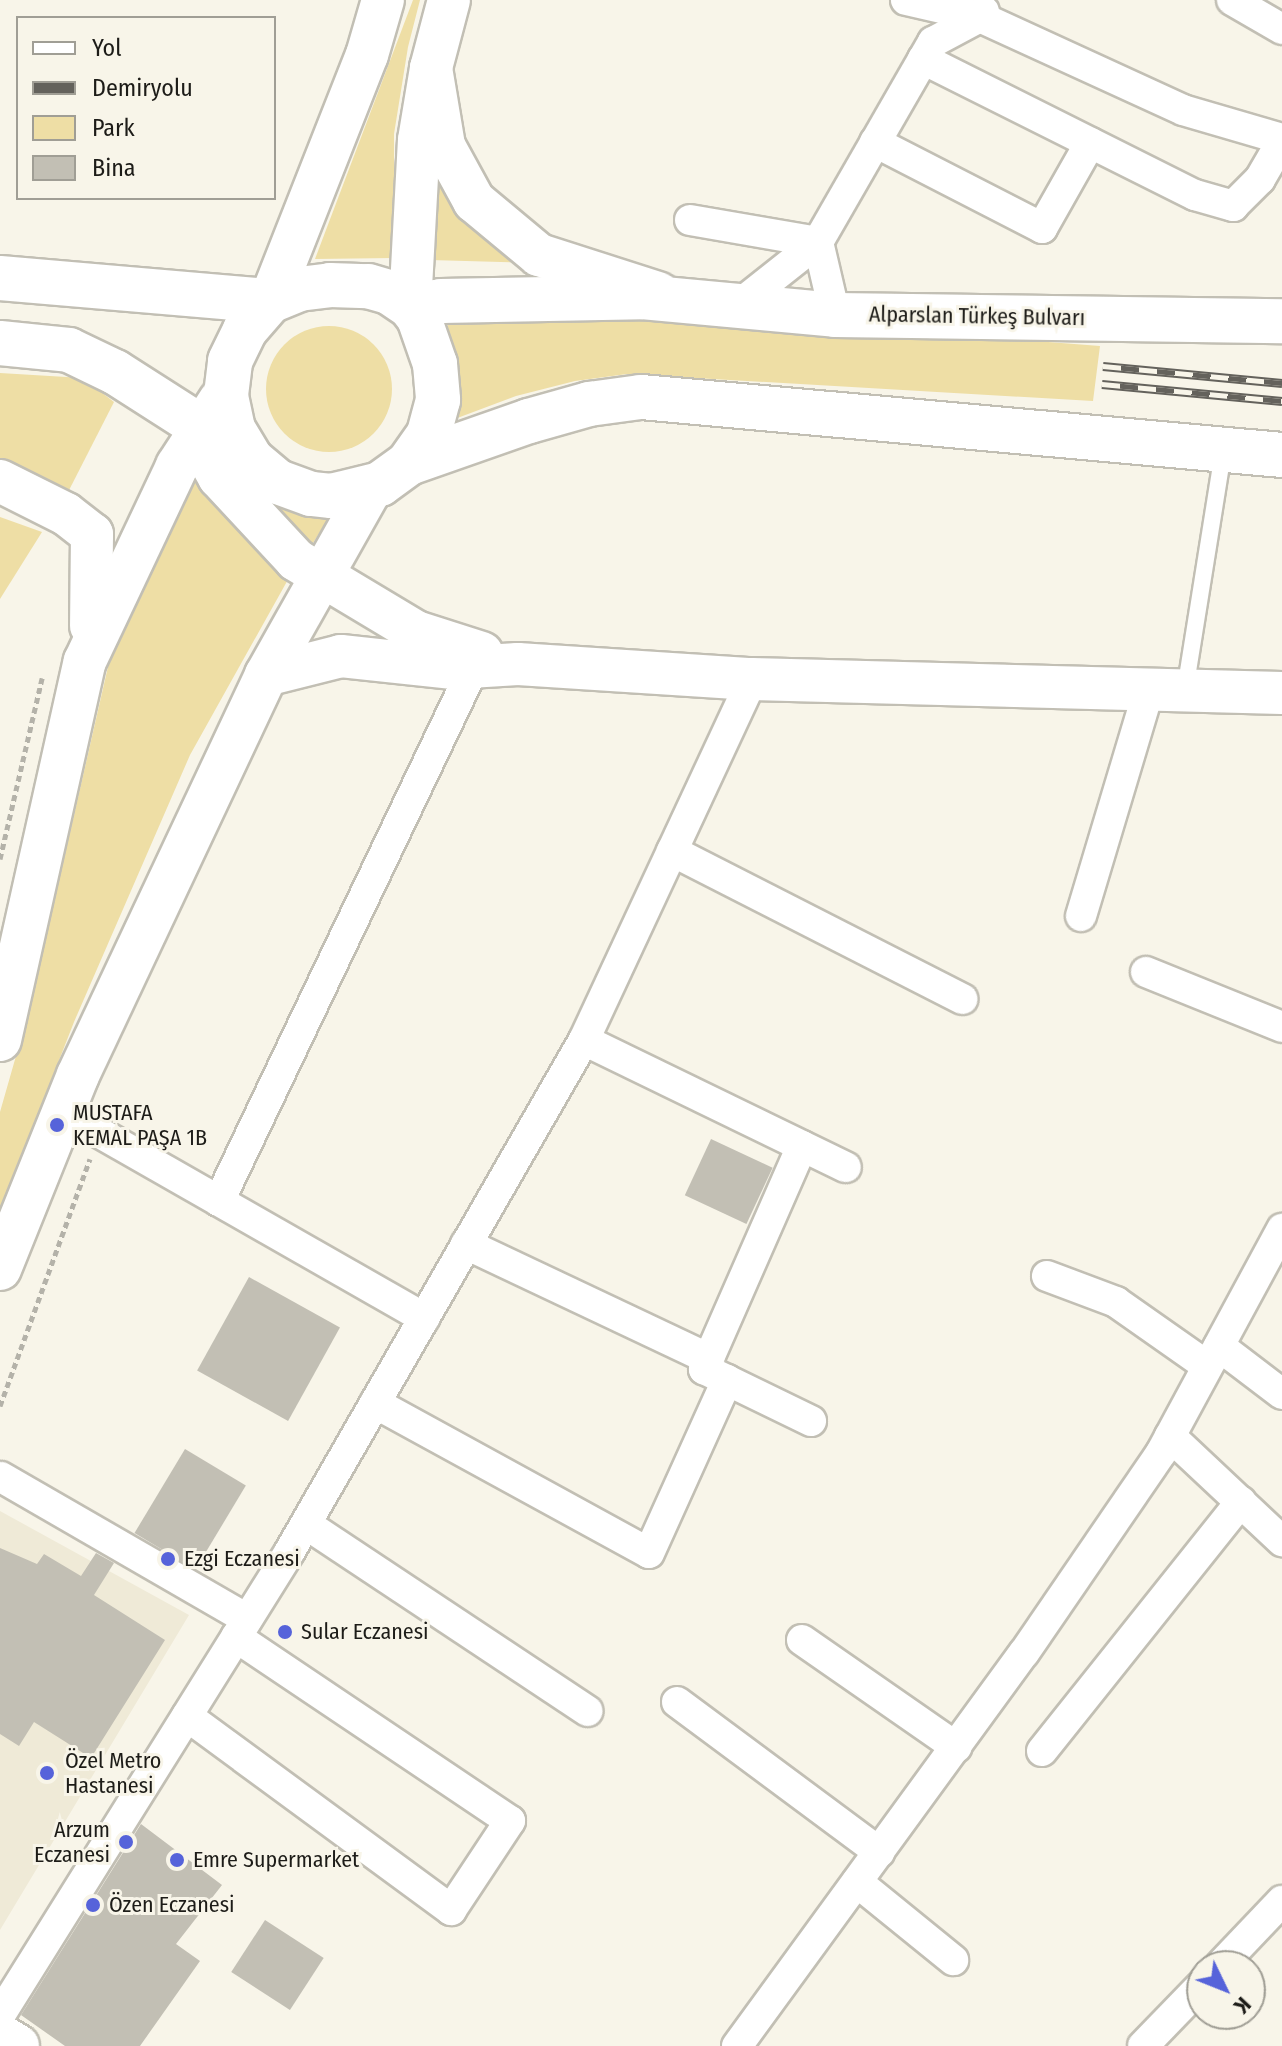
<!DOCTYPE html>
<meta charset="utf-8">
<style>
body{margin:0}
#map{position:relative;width:1282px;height:2046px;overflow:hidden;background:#f8f5e9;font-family:"Fira Sans Condensed",sans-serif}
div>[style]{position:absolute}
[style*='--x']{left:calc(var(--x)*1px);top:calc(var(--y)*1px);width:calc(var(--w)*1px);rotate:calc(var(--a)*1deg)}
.built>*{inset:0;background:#efead7}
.green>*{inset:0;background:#eedea5}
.round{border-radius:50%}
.building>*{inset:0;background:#c2bfb4;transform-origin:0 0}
.path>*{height:5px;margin-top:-2.5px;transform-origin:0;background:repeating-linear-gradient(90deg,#b4b2a9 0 6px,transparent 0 10px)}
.roads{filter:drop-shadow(2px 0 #c2bfb4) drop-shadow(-2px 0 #c2bfb4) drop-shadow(0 2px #c2bfb4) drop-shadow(0 -2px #c2bfb4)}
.lane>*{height:16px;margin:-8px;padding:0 8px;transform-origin:8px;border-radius:8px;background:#fff}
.street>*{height:30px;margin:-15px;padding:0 15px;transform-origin:15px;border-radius:15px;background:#fff}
.secondary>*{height:42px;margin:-21px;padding:0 21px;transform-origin:21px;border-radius:21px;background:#fff}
.primary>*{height:44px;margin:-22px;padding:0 22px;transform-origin:22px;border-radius:22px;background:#fff}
.rail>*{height:9px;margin-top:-4.5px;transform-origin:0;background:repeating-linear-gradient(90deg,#f8f5e9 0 18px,#64625c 0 36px);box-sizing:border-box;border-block:2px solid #64625c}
.dots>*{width:22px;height:22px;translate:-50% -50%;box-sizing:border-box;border:4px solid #f8f5e9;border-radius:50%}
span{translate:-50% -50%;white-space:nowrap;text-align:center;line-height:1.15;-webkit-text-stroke:6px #f8f5e9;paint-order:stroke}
.street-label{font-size:22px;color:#1d1c18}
.poi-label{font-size:22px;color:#1d1c18}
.left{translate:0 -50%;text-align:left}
.right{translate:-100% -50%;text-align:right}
.legend{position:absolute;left:16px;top:16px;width:260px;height:184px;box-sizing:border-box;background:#f8f5e9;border:2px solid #a09e95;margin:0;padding:10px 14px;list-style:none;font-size:24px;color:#1d1c18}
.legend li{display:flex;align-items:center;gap:16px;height:40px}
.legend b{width:40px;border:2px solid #a09e95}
.north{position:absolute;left:1186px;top:1950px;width:80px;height:80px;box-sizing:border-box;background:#f8f5e9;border:2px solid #a09e95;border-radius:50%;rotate:133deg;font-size:22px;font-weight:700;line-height:32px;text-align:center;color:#1d1c18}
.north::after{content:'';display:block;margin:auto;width:28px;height:36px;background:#5663da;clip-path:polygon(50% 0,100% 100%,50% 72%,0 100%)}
</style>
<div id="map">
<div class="built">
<div style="clip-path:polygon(0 1511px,189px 1615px,0 1930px)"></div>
</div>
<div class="green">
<div style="clip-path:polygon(413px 0,420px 0,408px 47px,394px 134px,394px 258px,315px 259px)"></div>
<div style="clip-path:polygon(428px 120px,536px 263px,430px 260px)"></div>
<div style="clip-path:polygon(447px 312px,802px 323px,1100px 346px,1093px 401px,627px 374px,575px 381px,516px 396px,452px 420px)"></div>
<div class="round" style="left:266px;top:326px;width:126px;height:126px"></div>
<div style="clip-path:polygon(0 373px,83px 378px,114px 402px,64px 500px,0 468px)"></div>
<div style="clip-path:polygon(198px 474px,290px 576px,190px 755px,74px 1022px,0 1211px,0 1112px,30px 1007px,110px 658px)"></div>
<div style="clip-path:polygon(239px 485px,333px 511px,308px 551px)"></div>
<div style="clip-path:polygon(0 517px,42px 532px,0 599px)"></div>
</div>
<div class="building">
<div style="left:711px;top:1139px;width:68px;height:62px;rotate:25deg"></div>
<div style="left:249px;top:1277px;width:104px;height:107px;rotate:29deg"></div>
<div style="left:185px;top:1449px;width:71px;height:98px;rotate:31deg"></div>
<div style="clip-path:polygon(0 1548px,37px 1564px,44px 1554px,81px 1576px,96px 1553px,114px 1563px,94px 1595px,165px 1640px,91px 1758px,34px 1722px,19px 1746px,0 1734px)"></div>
<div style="clip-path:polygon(141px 1824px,222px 1885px,176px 1944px,200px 1961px,140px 2046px,65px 2046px,21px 2015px)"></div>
<div style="left:265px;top:1920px;width:70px;height:62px;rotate:33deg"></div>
</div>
<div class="path">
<div style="--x:0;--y:859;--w:186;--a:-76.9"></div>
<div style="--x:0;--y:1406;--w:263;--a:-70"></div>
</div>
<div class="roads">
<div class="lane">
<div style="--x:1185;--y:690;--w:241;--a:-80.9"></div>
</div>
<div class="street">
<div style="--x:906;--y:0;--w:76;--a:12.9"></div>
<div style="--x:980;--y:17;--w:7;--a:-56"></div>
<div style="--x:1232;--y:0;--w:58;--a:30.1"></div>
<div style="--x:923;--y:59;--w:304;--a:26.6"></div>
<div style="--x:1195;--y:195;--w:40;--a:16"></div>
<div style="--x:1233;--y:206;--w:38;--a:-45"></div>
<div style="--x:1260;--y:179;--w:44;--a:-59.9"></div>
<div style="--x:875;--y:142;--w:188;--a:27.2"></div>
<div style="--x:1042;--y:228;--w:98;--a:-60.5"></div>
<div style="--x:690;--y:220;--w:130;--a:9.8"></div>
<div style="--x:736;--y:307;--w:105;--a:-38.4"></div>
<div style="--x:835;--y:315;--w:75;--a:-103.1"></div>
<div style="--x:818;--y:242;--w:231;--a:-60.1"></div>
<div style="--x:933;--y:42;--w:53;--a:-28"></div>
<div style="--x:980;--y:17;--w:223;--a:24.6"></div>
<div style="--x:1183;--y:110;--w:103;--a:16.3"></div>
<div style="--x:672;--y:851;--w:326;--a:27"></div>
<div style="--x:1081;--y:916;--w:236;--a:-73.3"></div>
<div style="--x:1146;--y:972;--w:147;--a:22"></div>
<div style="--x:584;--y:1040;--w:291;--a:25.9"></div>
<div style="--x:63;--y:1112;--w:416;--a:29.7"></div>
<div style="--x:802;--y:1146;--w:244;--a:113.7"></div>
<div style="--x:704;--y:1369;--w:119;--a:25.9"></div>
<div style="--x:219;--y:1201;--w:606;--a:-64.49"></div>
<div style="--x:466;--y:1244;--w:269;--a:25.3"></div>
<div style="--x:1047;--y:1276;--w:74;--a:20.6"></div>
<div style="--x:1116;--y:1302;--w:111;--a:35.1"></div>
<div style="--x:1219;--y:1346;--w:79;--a:37.3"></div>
<div style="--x:375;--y:1403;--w:312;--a:28.7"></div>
<div style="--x:649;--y:1553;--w:190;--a:-65.7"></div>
<div style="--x:1170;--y:1436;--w:154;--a:43.2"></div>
<div style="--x:1;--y:1477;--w:284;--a:30"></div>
<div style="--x:306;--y:1524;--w:338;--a:33.6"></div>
<div style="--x:802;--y:1640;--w:188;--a:34.8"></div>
<div style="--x:677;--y:1702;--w:252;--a:36.6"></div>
<div style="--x:187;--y:1716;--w:328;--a:36.3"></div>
<div style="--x:451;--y:1910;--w:107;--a:-56.5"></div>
<div style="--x:510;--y:1821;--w:330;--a:-146.1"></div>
<div style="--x:1042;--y:1751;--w:319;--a:-51.4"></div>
<div style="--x:857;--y:1882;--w:124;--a:39.1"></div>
<div style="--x:1220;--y:1966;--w:90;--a:-46.4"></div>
<div style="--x:0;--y:2015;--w:547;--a:-57.99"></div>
<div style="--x:290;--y:1551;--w:590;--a:-60.09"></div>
<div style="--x:584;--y:1040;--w:398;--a:-65"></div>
<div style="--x:737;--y:2046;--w:487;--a:-53.9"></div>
<div style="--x:1024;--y:1653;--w:242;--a:-55.6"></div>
<div style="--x:1161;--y:1453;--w:255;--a:-61.6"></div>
<div style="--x:1143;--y:2046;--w:85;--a:-46"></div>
</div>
<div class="secondary">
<div style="--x:431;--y:68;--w:79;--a:80.5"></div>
<div style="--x:444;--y:146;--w:63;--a:61.4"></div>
<div style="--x:474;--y:201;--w:85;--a:39.7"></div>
<div style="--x:539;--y:255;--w:125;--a:17.7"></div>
<div style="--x:270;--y:301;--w:264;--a:-68.5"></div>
<div style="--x:367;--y:55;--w:57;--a:-73.8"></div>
<div style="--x:410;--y:306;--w:166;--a:-86.9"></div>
<div style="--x:419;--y:140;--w:73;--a:-80.5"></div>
<div style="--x:431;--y:68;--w:70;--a:-75.2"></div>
<div style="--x:202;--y:428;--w:32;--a:77"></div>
<div style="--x:209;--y:459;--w:21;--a:61"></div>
<div style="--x:219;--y:477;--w:113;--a:47.1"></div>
<div style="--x:296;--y:560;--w:140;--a:31"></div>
<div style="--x:416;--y:632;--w:69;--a:17.7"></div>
<div style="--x:0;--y:481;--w:74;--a:26.6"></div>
<div style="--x:66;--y:514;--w:33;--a:38"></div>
<div style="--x:92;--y:534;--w:92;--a:90.6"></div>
<div style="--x:266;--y:675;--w:77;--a:-14.2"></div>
<div style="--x:341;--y:656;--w:113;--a:6.1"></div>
<div style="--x:453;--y:668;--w:65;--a:-3.5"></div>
<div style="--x:518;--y:664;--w:234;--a:3.7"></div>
<div style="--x:752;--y:679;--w:530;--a:1.51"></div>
<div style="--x:0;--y:1040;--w:388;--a:-77.4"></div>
<div style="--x:85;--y:661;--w:216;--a:-64.7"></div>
<div style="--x:177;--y:466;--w:79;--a:-56.9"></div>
<div style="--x:0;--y:1269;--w:209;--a:-68.1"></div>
<div style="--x:78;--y:1075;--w:442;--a:-64.8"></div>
<div style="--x:266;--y:675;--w:216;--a:-60.6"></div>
<div style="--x:0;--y:2035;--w:21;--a:31"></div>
</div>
<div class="primary">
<div style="--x:0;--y:278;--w:271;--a:4.9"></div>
<div style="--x:330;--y:285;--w:38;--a:2"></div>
<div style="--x:368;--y:286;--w:22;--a:16"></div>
<div style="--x:389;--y:292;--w:25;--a:34"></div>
<div style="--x:410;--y:306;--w:15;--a:53"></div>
<div style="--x:419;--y:318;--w:49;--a:70.8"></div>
<div style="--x:435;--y:364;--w:36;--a:85"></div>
<div style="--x:438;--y:400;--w:35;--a:105"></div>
<div style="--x:429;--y:434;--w:35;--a:125"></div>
<div style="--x:409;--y:463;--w:36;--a:144"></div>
<div style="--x:380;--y:484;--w:50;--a:166.2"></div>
<div style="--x:331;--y:496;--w:20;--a:-174"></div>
<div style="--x:311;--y:494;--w:35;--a:-160"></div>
<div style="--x:278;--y:482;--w:35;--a:-140"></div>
<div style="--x:251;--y:459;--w:35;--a:-121"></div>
<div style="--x:233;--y:429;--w:35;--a:-102"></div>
<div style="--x:226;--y:395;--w:34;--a:-83"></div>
<div style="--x:230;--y:361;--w:34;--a:-64"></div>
<div style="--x:245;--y:330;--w:38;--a:-49"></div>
<div style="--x:270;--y:301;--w:31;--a:-22"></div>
<div style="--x:299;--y:289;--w:31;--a:-7"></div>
<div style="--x:410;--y:306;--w:31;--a:-9"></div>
<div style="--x:441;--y:301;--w:201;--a:-1.1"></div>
<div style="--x:642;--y:297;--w:194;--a:5.3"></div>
<div style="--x:835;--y:315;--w:447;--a:0.8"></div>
<div style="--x:0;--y:343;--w:69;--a:5.8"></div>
<div style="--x:69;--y:350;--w:51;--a:25.6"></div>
<div style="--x:115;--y:372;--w:161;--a:32.6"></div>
<div style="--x:409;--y:463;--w:127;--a:-19.3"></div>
<div style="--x:529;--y:421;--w:62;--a:-15.8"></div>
<div style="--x:589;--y:404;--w:52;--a:-7.7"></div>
<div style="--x:641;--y:397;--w:644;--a:5.17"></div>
</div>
</div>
<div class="rail">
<div style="--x:1103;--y:366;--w:180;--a:5.4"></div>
<div style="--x:1102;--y:384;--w:181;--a:5.4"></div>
</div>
<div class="dots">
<div style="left:57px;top:1125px;background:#5663da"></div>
<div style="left:168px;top:1559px;background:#5663da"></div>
<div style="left:285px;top:1632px;background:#5663da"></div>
<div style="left:47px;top:1773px;background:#5663da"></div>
<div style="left:126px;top:1842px;background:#5663da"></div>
<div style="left:177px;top:1860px;background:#5663da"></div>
<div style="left:93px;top:1905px;background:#5663da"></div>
</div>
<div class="street-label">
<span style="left:977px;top:316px;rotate:1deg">Alparslan Türkeş Bulvarı</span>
</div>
<div class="poi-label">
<span class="left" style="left:73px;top:1125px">MUSTAFA<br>KEMAL PAŞA 1B</span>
<span class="left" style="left:184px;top:1559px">Ezgi Eczanesi</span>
<span class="left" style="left:301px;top:1632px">Sular Eczanesi</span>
<span class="left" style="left:65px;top:1773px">Özel Metro<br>Hastanesi</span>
<span class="right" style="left:110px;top:1842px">Arzum<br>Eczanesi</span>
<span class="left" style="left:193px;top:1860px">Emre Supermarket</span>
<span class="left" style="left:109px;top:1905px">Özen Eczanesi</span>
</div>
<ul class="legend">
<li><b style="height:10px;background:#fff"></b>Yol</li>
<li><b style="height:10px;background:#64625c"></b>Demiryolu</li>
<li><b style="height:22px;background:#eedea5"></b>Park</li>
<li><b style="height:22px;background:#c2bfb4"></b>Bina</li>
</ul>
<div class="north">K</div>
</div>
